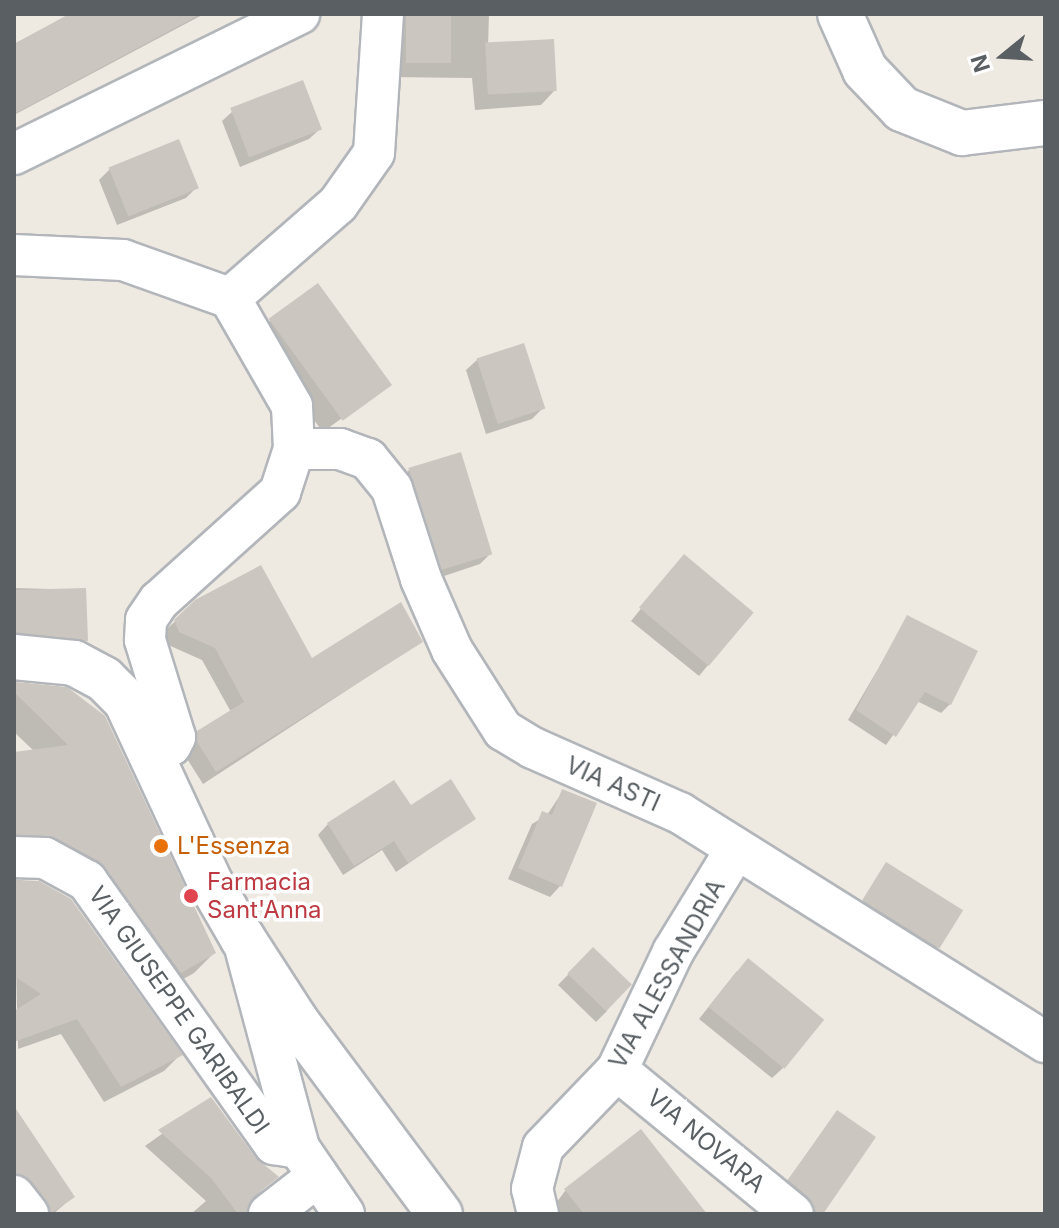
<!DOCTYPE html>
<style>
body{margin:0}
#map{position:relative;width:1059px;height:1228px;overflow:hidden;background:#eee9e1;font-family:Inter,sans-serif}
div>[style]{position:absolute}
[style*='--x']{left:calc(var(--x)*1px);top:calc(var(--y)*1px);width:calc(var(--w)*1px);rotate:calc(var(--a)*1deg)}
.shadow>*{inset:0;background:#0003;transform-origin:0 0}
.building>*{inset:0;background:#cbc6c0;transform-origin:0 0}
.roads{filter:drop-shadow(2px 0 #b2b6ba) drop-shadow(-2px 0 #b2b6ba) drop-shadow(0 2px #b2b6ba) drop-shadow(0 -2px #b2b6ba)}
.street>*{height:40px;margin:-20px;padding:0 20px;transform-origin:20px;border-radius:20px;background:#fff}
.secondary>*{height:44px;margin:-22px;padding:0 22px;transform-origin:22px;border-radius:22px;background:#fff}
.dots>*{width:22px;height:22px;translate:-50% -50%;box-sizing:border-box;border:4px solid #fff;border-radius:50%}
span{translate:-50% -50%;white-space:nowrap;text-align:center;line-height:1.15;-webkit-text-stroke:7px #fff;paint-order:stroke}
.street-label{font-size:24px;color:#595f63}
.food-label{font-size:24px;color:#c56008}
.left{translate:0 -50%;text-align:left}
.health-label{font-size:24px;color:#be3a42}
.frame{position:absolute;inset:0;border:16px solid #595f63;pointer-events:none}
.north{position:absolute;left:963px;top:16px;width:80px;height:80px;-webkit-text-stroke:6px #fff;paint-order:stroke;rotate:252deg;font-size:22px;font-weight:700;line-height:32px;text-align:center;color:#595f63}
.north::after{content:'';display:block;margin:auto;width:28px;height:36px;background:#595f63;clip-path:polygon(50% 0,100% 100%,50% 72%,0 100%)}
</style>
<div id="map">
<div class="shadow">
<div style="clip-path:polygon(71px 14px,204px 14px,14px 115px,14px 44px)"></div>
<div style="clip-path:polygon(389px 14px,489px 14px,488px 47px,555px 90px,541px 105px,475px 110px,472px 78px,389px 77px)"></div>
<div style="clip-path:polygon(233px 111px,320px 129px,309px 139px,240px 167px,222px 121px)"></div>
<div style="clip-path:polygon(110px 169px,197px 187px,186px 198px,117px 225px,99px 180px)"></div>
<div style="left:318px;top:286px;width:121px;height:82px;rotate:54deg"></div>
<div style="clip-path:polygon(477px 360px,543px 408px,532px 419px,486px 434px,466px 370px)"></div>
<div style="clip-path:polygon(409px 470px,491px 553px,480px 564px,432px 580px,399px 481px)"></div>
<div style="clip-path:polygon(674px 568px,752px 612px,699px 676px,631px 621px)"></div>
<div style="clip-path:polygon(14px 588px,84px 590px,86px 640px,76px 651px,14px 644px)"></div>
<div style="clip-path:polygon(196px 601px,311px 661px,421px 642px,203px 784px,184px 754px,185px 746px,231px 712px,202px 660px,166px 644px,162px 634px)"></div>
<div style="clip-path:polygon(908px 618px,950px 704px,941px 713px,917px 701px,886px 745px,848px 720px)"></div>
<div style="clip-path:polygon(14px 684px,66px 689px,214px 953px,194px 973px,160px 992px,79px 881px,14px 856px,14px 754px,34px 751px,14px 732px)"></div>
<div style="clip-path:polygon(563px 791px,560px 886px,550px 897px,508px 879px,532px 824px,547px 815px)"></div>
<div style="clip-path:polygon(410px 808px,473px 819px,396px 872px,382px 850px,343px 875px,318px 835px,328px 824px)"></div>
<div style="left:886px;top:865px;width:87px;height:57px;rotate:32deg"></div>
<div style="clip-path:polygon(14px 879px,38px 883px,180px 1055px,164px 1071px,104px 1102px,61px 1034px,18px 1049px)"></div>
<div style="clip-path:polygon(593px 949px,607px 1011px,596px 1022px,558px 985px)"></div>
<div style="clip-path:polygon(737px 971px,783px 1068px,772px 1078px,699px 1019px)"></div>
<div style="clip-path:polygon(211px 1099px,254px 1159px,276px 1177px,246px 1205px,247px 1214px,191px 1214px,206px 1201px,145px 1146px)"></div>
<div style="clip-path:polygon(14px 1110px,73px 1197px,53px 1214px,34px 1214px,14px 1189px)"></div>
<div style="clip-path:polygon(837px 1112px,820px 1214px,798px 1214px,779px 1192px)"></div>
<div style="clip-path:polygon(640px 1132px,705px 1214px,548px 1214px,565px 1191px)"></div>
</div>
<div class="building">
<div style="clip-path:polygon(69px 14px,201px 14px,14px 114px,14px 44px)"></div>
<div style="left:406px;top:14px;width:45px;height:49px"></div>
<div style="left:554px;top:39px;width:52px;height:69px;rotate:87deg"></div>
<div style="left:303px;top:80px;width:53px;height:78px;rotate:69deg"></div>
<div style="left:179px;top:139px;width:53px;height:76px;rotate:68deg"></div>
<div style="left:318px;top:283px;width:126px;height:61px;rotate:54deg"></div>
<div style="left:524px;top:343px;width:69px;height:50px;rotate:72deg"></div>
<div style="left:461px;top:452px;width:107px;height:55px;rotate:73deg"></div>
<div style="left:684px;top:554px;width:91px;height:70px;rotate:40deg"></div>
<div style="clip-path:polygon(261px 565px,312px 658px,401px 602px,423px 642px,216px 772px,196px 740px,197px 731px,244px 702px,215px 648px,179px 632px,174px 620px,195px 600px)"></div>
<div style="clip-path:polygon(86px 588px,88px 641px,14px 632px,14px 590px)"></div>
<div style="clip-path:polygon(907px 615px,978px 651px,951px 705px,925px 692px,896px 737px,856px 710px)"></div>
<div style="clip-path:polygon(16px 682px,67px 687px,105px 716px,216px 953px,181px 973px,99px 861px,55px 838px,14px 834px,14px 752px,68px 745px,14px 692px)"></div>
<div style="clip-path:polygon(451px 779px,476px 819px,408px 863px,394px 841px,354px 866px,327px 823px,394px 780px,411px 805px)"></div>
<div style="clip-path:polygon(562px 789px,597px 803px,562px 887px,518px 868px,542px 811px,552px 815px)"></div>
<div style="left:886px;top:862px;width:91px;height:45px;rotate:32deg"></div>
<div style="clip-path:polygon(14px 880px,39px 881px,71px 899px,183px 1055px,121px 1087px,77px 1019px,14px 1042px,14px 1011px,41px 994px,14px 976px)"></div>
<div style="left:593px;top:947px;width:54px;height:37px;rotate:44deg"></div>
<div style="left:748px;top:958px;width:98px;height:63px;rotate:39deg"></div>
<div style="clip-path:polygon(211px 1097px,256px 1158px,279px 1177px,254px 1196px,246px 1214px,238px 1214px,211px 1178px,158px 1130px)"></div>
<div style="clip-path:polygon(14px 1106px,75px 1197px,50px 1214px,32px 1182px,14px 1174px)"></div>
<div style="clip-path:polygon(837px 1110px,876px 1137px,823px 1214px,817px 1214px,808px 1197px,788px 1180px)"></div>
<div style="clip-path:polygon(641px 1129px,707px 1214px,584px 1214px,564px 1189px)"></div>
</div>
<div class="roads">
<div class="street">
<div style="--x:14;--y:154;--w:318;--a:-26.2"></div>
<div style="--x:14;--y:255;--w:109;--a:2.6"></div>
<div style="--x:123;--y:260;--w:114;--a:19.6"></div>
<div style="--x:230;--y:298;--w:143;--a:-41"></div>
<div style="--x:338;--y:204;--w:62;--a:-54.8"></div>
<div style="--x:374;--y:153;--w:139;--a:-86.3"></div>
<div style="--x:294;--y:449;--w:46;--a:0"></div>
<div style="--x:340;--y:449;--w:30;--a:20"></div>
<div style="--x:368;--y:459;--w:38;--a:51"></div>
<div style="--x:392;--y:489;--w:95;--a:72.1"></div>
<div style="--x:421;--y:579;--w:77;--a:66.4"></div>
<div style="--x:452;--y:650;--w:95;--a:57.5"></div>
<div style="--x:503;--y:730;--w:35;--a:31"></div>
<div style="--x:533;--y:748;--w:161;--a:23.9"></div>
<div style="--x:680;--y:813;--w:431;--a:32.1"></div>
<div style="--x:152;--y:752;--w:20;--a:-20"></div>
<div style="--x:171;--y:745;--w:9;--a:-63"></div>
<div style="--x:175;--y:737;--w:102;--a:-107.2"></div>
<div style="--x:145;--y:640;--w:20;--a:-87"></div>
<div style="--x:146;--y:620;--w:23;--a:-56"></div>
<div style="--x:159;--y:601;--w:163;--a:-42"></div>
<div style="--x:280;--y:492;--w:45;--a:-72"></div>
<div style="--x:294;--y:449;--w:43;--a:-92.7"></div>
<div style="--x:292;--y:406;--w:125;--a:-119.9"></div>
<div style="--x:14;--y:857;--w:31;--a:2"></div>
<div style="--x:45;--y:858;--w:48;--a:28.7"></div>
<div style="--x:87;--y:881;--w:323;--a:54.6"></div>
<div style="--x:274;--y:1144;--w:25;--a:9"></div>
<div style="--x:246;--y:951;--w:204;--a:74.9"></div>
<div style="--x:299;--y:1148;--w:80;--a:55.7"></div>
<div style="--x:617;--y:1070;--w:227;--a:39.3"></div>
<div style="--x:14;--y:1196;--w:23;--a:52"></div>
<div style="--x:269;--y:1214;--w:62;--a:-37.8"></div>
<div style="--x:538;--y:1214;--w:26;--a:-103"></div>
<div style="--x:532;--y:1189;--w:43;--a:-75.3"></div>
<div style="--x:543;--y:1147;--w:107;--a:-46.1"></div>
<div style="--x:617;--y:1070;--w:131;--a:-64.6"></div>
<div style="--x:673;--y:952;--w:119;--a:-58.5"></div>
</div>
<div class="secondary">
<div style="--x:840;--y:14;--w:61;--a:65.9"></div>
<div style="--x:865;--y:70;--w:54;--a:46.5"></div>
<div style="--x:902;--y:109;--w:65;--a:21.8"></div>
<div style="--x:962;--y:133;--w:84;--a:-6.9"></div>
<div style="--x:14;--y:657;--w:60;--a:5.7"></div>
<div style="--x:74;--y:663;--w:34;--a:28"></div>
<div style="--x:104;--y:679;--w:31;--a:45"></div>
<div style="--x:126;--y:701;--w:202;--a:65.1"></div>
<div style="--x:211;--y:884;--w:64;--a:59.8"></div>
<div style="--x:243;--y:939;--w:98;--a:57.1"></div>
<div style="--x:296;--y:1021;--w:241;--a:53.3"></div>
</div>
</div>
<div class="dots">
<div style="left:161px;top:846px;background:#e8710a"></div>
<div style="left:191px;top:896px;background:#e0444e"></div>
</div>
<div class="street-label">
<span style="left:613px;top:784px;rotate:24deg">VIA ASTI</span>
<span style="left:667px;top:974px;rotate:-61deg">VIA ALESSANDRIA</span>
<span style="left:179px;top:1010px;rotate:55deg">VIA GIUSEPPE GARIBALDI</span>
<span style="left:706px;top:1141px;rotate:40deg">VIA NOVARA</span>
</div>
<div class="food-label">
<span class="left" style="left:177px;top:846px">L'Essenza</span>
</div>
<div class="health-label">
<span class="left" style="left:207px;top:896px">Farmacia<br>Sant'Anna</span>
</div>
<div class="frame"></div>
<div class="north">N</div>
</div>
